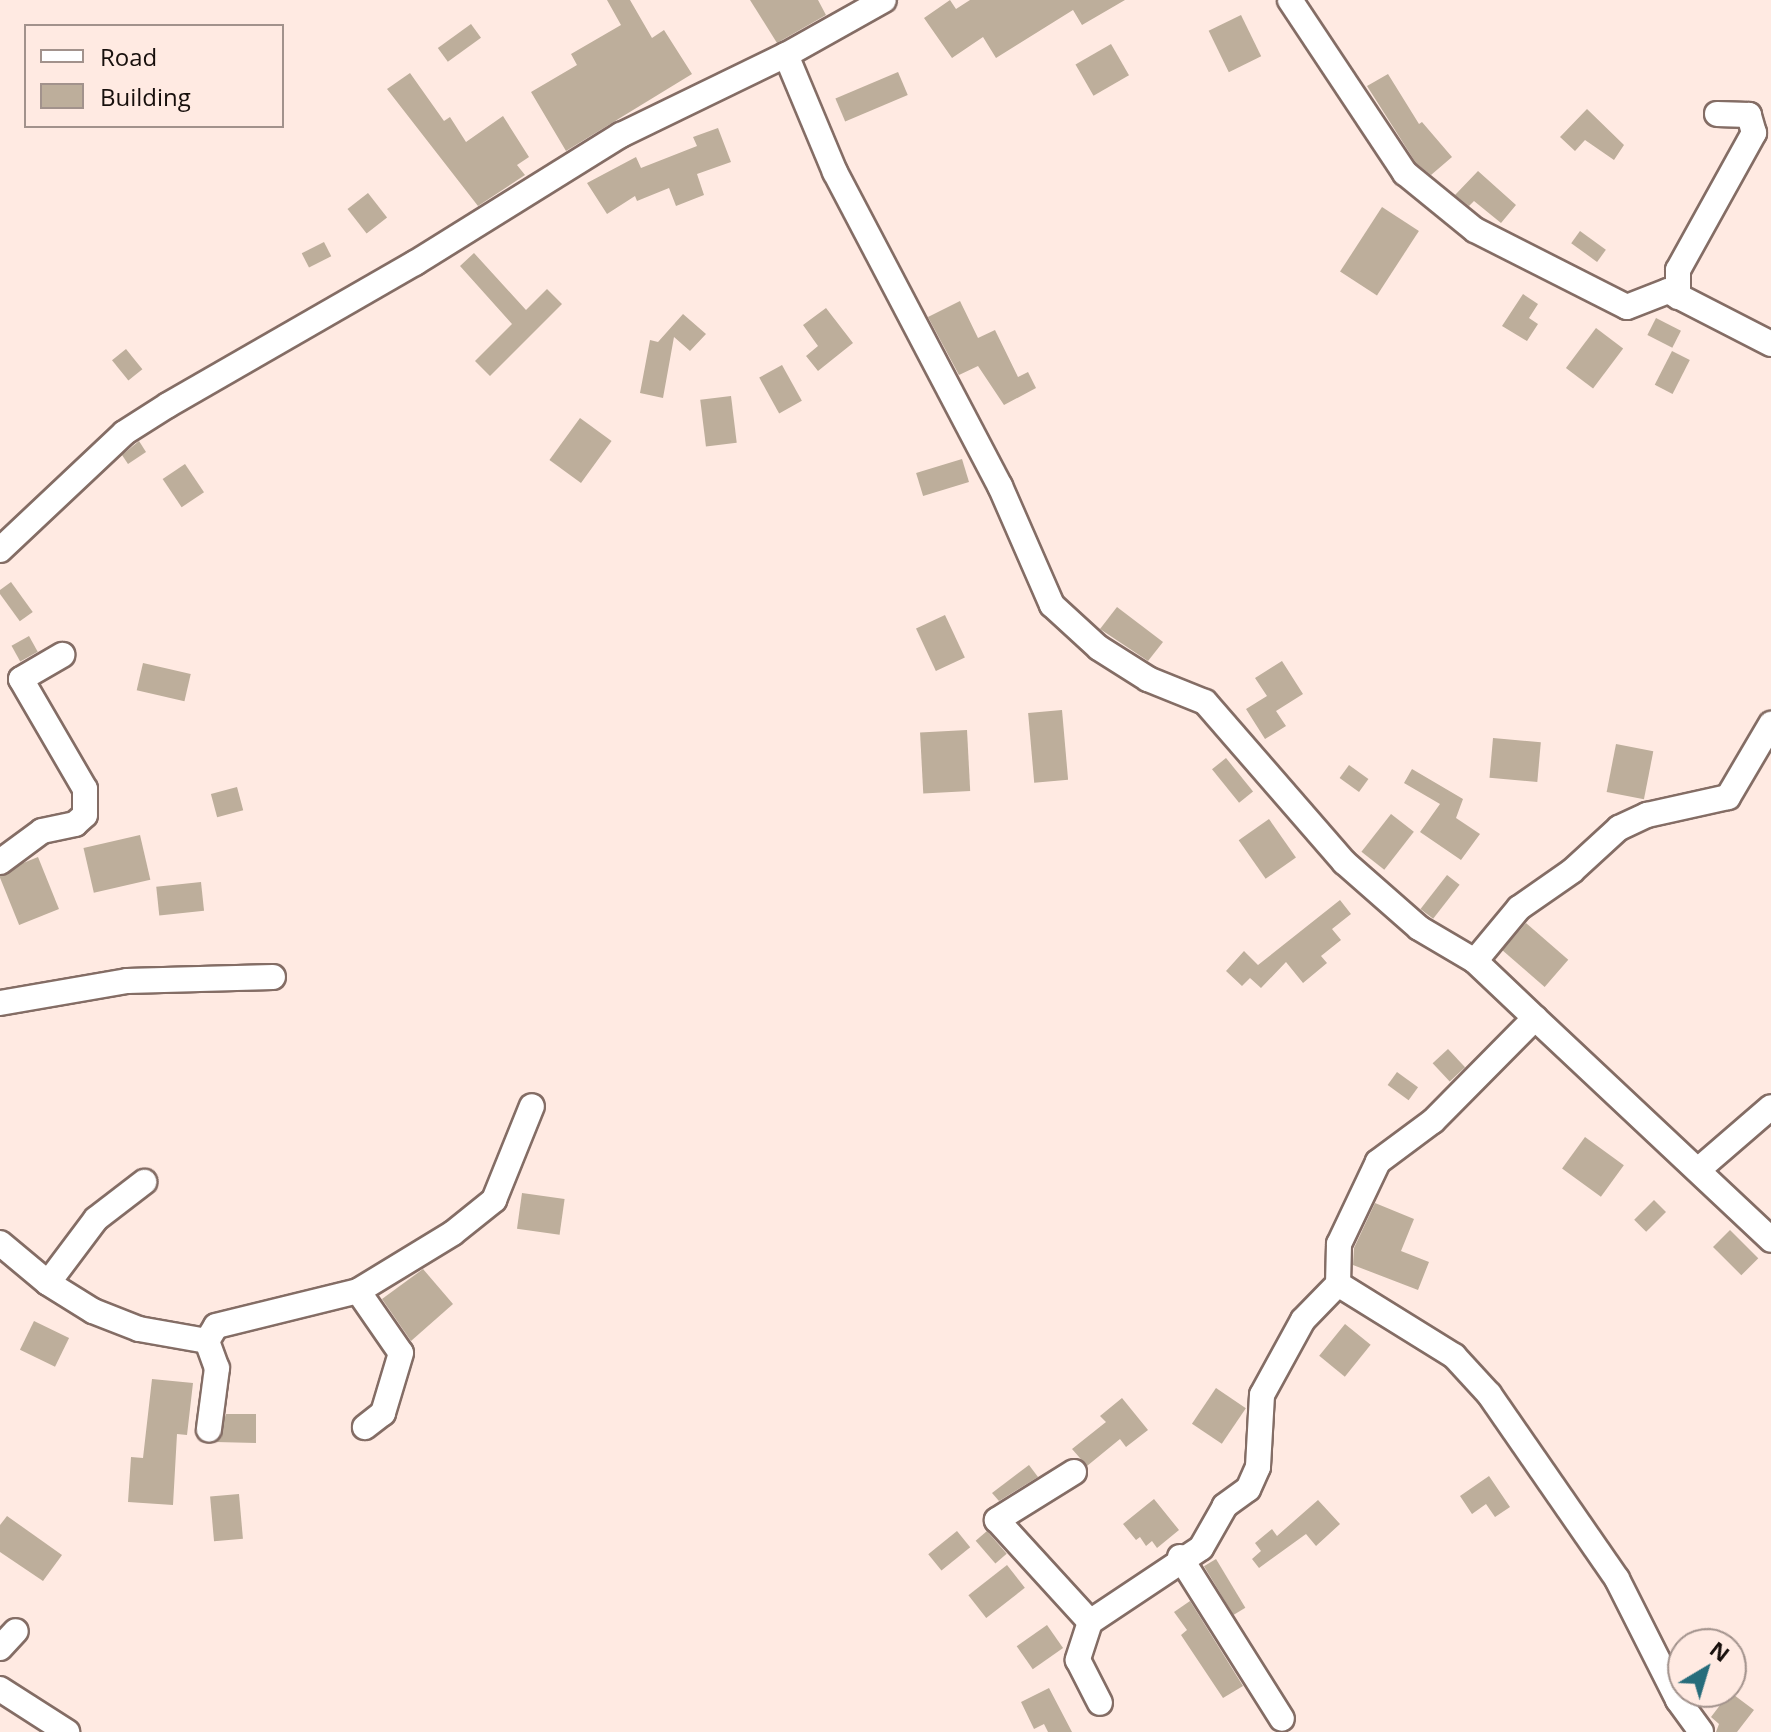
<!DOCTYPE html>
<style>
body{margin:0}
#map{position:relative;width:1771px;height:1732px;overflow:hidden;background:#ffeae2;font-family:"Open Sans",sans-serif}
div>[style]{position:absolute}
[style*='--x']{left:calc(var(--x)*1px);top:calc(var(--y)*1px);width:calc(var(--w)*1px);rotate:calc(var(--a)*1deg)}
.building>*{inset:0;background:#bdae9b;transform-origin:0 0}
.roads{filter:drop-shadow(2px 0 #846d65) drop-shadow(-2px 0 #846d65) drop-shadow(0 2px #846d65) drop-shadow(0 -2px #846d65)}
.minor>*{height:24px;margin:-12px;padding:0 12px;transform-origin:12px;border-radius:12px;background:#fff}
span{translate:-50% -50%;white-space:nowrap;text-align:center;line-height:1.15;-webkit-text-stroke:8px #ffeae2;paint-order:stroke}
.legend{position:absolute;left:24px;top:24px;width:260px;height:104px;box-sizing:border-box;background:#ffeae2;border:2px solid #a2928c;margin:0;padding:10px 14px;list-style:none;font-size:24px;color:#170f0c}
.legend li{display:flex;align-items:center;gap:16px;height:40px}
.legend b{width:40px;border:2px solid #a2928c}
.north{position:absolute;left:1667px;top:1628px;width:80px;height:80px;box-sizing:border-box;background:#ffeae2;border:2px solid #a2928c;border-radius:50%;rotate:38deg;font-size:22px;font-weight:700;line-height:32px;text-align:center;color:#170f0c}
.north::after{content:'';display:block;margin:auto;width:28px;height:36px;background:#266c7b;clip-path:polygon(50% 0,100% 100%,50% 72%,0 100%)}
</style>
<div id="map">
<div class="building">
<div style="clip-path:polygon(607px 0,630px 0,652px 38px,664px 30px,692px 74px,566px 151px,531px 92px,577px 65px,571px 54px,621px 25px)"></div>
<div style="clip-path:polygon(750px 0,818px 0,826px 15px,777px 43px)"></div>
<div style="clip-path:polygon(950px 0,956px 9px,970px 0,1125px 0,1082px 25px,1073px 10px,996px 58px,983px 37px,952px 58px,924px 18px)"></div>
<div style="left:1241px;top:15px;width:46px;height:36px;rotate:64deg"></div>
<div style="left:471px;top:24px;width:17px;height:41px;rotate:54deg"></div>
<div style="left:1111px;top:44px;width:36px;height:41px;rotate:60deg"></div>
<div style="left:898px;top:72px;width:25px;height:68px;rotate:67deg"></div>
<div style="clip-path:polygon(410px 73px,444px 121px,450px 117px,466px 142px,503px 116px,529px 157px,517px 165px,525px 175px,478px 206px,387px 89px)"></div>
<div style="clip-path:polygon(1388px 74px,1419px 124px,1422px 122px,1452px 157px,1431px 175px,1416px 163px,1367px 86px)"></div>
<div style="clip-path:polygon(1587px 109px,1624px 145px,1614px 160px,1585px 140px,1575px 151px,1560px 137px)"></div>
<div style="clip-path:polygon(718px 128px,731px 162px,697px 174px,704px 195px,676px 206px,669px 188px,637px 201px,635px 196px,607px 214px,587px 183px,636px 157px,641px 168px,697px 146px,693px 137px)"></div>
<div style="clip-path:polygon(1478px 171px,1516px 205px,1501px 223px,1474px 201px,1469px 206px,1455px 195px)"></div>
<div style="left:368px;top:193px;width:31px;height:26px;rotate:52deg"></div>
<div style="left:1382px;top:207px;width:44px;height:77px;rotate:33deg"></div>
<div style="left:1580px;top:231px;width:32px;height:15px;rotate:36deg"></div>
<div style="left:324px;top:242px;width:16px;height:25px;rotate:63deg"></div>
<div style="clip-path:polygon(474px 253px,526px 310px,547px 289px,562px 304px,490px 376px,475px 361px,512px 324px,460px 266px)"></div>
<div style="clip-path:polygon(1523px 294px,1538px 304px,1529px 318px,1538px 324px,1527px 341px,1502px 326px)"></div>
<div style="clip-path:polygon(960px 301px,978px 338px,995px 330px,1018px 377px,1028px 372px,1036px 388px,1004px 405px,978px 366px,959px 375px,928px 317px)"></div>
<div style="clip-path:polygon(826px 308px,853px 343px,818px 371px,806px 356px,818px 346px,803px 325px)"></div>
<div style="clip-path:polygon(683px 314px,706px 334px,690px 351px,674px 337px,663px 398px,640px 393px,650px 340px,658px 342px)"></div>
<div style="left:1656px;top:318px;width:28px;height:19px;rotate:27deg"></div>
<div style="left:1596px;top:328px;width:34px;height:50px;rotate:37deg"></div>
<div style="left:126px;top:349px;width:26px;height:18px;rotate:51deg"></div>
<div style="left:1672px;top:351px;width:20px;height:38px;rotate:27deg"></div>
<div style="left:782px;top:365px;width:41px;height:26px;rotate:61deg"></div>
<div style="left:731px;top:396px;width:47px;height:31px;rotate:83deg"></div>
<div style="left:580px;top:418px;width:39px;height:52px;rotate:36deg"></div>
<div style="clip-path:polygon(139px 441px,146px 452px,128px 464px,122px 455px)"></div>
<div style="left:962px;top:459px;width:24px;height:48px;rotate:73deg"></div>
<div style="left:185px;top:464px;width:34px;height:27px;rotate:56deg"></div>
<div style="left:11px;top:582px;width:37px;height:16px;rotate:54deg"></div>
<div style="clip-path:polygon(1117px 607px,1163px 642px,1148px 661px,1100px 629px)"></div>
<div style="left:945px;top:615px;width:47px;height:32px;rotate:65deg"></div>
<div style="left:29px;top:636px;width:18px;height:20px;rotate:61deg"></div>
<div style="clip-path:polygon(1282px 661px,1303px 694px,1276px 711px,1286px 726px,1265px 739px,1246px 709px,1267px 696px,1255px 678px)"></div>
<div style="left:143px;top:663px;width:49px;height:28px;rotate:13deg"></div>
<div style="left:1062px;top:710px;width:70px;height:34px;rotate:85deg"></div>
<div style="left:967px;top:730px;width:61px;height:47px;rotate:87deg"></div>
<div style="left:1493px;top:738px;width:48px;height:40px;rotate:5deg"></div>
<div style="left:1616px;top:744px;width:38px;height:49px;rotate:11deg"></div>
<div style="left:1226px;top:758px;width:43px;height:18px;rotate:51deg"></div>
<div style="left:1349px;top:765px;width:24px;height:16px;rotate:36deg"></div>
<div style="clip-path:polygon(1412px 769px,1463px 799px,1456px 818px,1480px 834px,1461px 860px,1420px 832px,1440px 804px,1404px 783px)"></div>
<div style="left:237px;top:787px;width:24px;height:27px;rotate:75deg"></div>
<div style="left:1391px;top:814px;width:29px;height:48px;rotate:38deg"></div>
<div style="left:1269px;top:819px;width:47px;height:37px;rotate:55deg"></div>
<div style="left:140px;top:835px;width:46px;height:58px;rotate:77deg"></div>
<div style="left:38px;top:857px;width:56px;height:43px;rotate:68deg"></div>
<div style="left:1447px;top:875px;width:16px;height:43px;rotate:38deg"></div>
<div style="left:201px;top:882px;width:29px;height:45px;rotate:84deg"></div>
<div style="clip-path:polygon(1340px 900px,1351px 914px,1332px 929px,1341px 940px,1321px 956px,1327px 963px,1303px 983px,1286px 962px,1261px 988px,1250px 978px,1242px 986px,1226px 971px,1244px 951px,1258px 965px)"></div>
<div style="left:1526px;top:923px;width:56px;height:36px;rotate:41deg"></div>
<div style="left:1448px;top:1049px;width:25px;height:21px;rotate:47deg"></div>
<div style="left:1397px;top:1072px;width:26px;height:16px;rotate:36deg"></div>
<div style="left:1585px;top:1137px;width:48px;height:39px;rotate:36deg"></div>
<div style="left:522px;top:1193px;width:43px;height:36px;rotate:8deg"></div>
<div style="left:1654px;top:1200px;width:17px;height:28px;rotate:45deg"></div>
<div style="clip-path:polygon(1375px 1203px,1414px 1219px,1401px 1251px,1429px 1262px,1418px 1290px,1353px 1265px,1354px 1248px)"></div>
<div style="left:1730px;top:1230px;width:40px;height:24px;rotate:45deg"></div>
<div style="clip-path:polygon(423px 1269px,453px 1304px,411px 1341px,382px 1299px)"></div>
<div style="left:34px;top:1321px;width:39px;height:32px;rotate:26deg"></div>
<div style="left:1345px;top:1324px;width:33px;height:41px;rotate:39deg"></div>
<div style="clip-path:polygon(152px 1379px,193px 1383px,187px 1435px,177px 1434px,173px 1505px,128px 1502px,131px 1457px,143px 1458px)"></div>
<div style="left:1216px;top:1388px;width:36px;height:43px;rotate:34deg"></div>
<div style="clip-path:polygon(1122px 1398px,1148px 1430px,1126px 1447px,1120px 1439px,1087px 1466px,1072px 1449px,1106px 1422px,1100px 1416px)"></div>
<div style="clip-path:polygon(226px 1414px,256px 1414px,256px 1443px,216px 1442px)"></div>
<div style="clip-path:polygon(1029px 1465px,1038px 1477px,999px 1501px,992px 1493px)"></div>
<div style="clip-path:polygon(1489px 1476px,1510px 1507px,1495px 1517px,1486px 1504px,1472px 1514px,1460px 1496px)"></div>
<div style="left:239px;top:1494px;width:45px;height:29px;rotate:85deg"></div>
<div style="clip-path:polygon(1154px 1499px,1179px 1530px,1157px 1548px,1152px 1541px,1146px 1546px,1140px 1537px,1136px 1540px,1123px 1524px)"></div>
<div style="clip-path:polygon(1318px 1500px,1340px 1524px,1316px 1546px,1306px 1534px,1259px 1568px,1252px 1559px,1261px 1551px,1255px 1543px,1272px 1529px,1277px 1536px)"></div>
<div style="clip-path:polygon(7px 1516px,62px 1555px,43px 1581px,0 1552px,0 1525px)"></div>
<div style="left:957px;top:1531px;width:21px;height:37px;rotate:51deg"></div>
<div style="left:987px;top:1531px;width:30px;height:15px;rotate:49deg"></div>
<div style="left:1216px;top:1559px;width:57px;height:14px;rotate:59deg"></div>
<div style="left:1007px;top:1565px;width:29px;height:49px;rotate:52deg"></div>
<div style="clip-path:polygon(1190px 1601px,1243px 1686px,1223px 1698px,1181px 1635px,1187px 1630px,1174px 1612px)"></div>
<div style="left:1047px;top:1625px;width:28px;height:37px;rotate:55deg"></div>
<div style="clip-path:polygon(1049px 1688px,1072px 1732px,1048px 1732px,1044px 1724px,1034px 1729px,1021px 1702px)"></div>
<div style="clip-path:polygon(1730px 1692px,1754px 1710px,1737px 1732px,1716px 1732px,1719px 1724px,1711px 1717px)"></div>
</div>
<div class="roads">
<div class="minor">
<div style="--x:1290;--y:0;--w:208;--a:56.4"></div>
<div style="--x:1405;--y:173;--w:90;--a:39.2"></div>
<div style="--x:1475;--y:230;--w:170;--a:26.9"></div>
<div style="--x:1627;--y:307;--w:44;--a:-21.3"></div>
<div style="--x:1668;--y:291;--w:116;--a:27.2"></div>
<div style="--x:786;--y:55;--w:127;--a:67.3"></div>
<div style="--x:835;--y:172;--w:355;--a:62.3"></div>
<div style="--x:1000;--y:486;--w:130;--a:66.4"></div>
<div style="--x:1052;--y:605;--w:64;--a:42.5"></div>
<div style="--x:1099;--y:648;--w:58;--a:32.3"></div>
<div style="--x:1148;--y:679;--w:61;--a:22"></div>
<div style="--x:1205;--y:702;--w:212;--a:49"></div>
<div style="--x:1344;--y:862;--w:100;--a:41.3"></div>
<div style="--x:1419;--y:928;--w:65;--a:30.5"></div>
<div style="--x:1475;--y:961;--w:83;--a:43.5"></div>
<div style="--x:1535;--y:1018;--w:145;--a:134.7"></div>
<div style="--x:1433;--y:1121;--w:69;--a:143.3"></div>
<div style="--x:1378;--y:1162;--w:91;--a:115.4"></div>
<div style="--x:1339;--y:1244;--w:40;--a:91.4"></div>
<div style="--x:1338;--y:1284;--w:50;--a:134.2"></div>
<div style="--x:1303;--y:1320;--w:85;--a:118.7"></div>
<div style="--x:1262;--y:1395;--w:72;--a:93.2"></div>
<div style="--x:1258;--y:1467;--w:24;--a:114"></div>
<div style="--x:1248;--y:1489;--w:29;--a:144"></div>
<div style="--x:1225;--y:1506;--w:48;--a:119.7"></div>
<div style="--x:1201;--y:1548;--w:133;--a:146.3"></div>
<div style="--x:1090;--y:1622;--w:40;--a:108"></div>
<div style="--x:1078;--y:1660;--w:48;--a:62.9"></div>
<div style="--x:1678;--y:297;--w:27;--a:-90"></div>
<div style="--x:1678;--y:270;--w:157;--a:-61"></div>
<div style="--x:1754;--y:133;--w:19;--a:-106"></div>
<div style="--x:1749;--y:115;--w:32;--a:-178"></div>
<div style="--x:0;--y:550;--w:170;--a:-43.3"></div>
<div style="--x:124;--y:433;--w:52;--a:-32.5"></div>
<div style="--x:168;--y:405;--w:285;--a:-29.9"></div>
<div style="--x:415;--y:263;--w:243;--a:-31.9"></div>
<div style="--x:621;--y:135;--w:183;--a:-25.9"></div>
<div style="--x:786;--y:55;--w:112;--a:-29.3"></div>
<div style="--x:0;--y:862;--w:52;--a:-36.4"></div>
<div style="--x:42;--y:831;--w:34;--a:-12"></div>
<div style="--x:75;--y:824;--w:13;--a:-42"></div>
<div style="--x:85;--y:815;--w:26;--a:-90"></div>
<div style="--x:85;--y:789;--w:127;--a:-120.2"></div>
<div style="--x:21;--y:679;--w:48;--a:-30.3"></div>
<div style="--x:1475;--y:961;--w:69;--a:-50.3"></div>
<div style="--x:1519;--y:908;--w:65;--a:-34.9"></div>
<div style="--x:1572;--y:871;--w:64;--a:-42.5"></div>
<div style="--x:1619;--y:828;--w:31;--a:-25"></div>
<div style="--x:1647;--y:815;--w:83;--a:-12.5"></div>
<div style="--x:1728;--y:797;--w:85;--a:-59.5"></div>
<div style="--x:0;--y:1003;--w:129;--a:-9.8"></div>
<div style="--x:127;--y:981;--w:146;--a:-1.6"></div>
<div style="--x:1535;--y:1018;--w:324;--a:43.2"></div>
<div style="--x:1698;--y:1170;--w:96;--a:-40.8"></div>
<div style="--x:0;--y:1243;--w:62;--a:39.8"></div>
<div style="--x:48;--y:1283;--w:53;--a:31.9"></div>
<div style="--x:93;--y:1311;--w:49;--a:21.4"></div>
<div style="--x:139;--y:1329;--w:69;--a:10"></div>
<div style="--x:207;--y:1341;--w:17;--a:-59"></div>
<div style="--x:216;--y:1326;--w:146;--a:-13.8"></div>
<div style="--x:358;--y:1291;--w:111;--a:-31.4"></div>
<div style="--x:453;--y:1233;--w:53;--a:-38.8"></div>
<div style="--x:494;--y:1200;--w:101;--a:-68"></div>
<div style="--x:48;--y:1283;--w:80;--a:-53.1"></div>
<div style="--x:96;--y:1219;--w:61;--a:-37.6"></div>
<div style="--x:1338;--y:1284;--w:137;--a:31.8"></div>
<div style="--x:1454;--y:1356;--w:52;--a:47.4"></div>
<div style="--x:1489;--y:1394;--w:225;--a:55.3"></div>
<div style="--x:1617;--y:1579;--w:136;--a:63.2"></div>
<div style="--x:1678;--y:1700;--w:39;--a:54"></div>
<div style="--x:358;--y:1291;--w:75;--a:55.3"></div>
<div style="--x:401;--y:1353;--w:63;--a:106.7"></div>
<div style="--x:383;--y:1413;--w:23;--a:142"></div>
<div style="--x:207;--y:1341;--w:29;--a:70"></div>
<div style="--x:217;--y:1368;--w:62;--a:97.5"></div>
<div style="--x:1074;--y:1472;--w:91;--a:148.1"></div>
<div style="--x:997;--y:1520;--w:138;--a:47.6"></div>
<div style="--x:1180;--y:1557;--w:191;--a:57.8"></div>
<div style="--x:0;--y:1648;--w:23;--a:-47"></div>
<div style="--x:0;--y:1689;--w:80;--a:32.7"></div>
</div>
</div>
<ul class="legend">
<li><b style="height:10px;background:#fff"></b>Road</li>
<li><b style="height:22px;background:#bdae9b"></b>Building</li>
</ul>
<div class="north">N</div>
</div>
